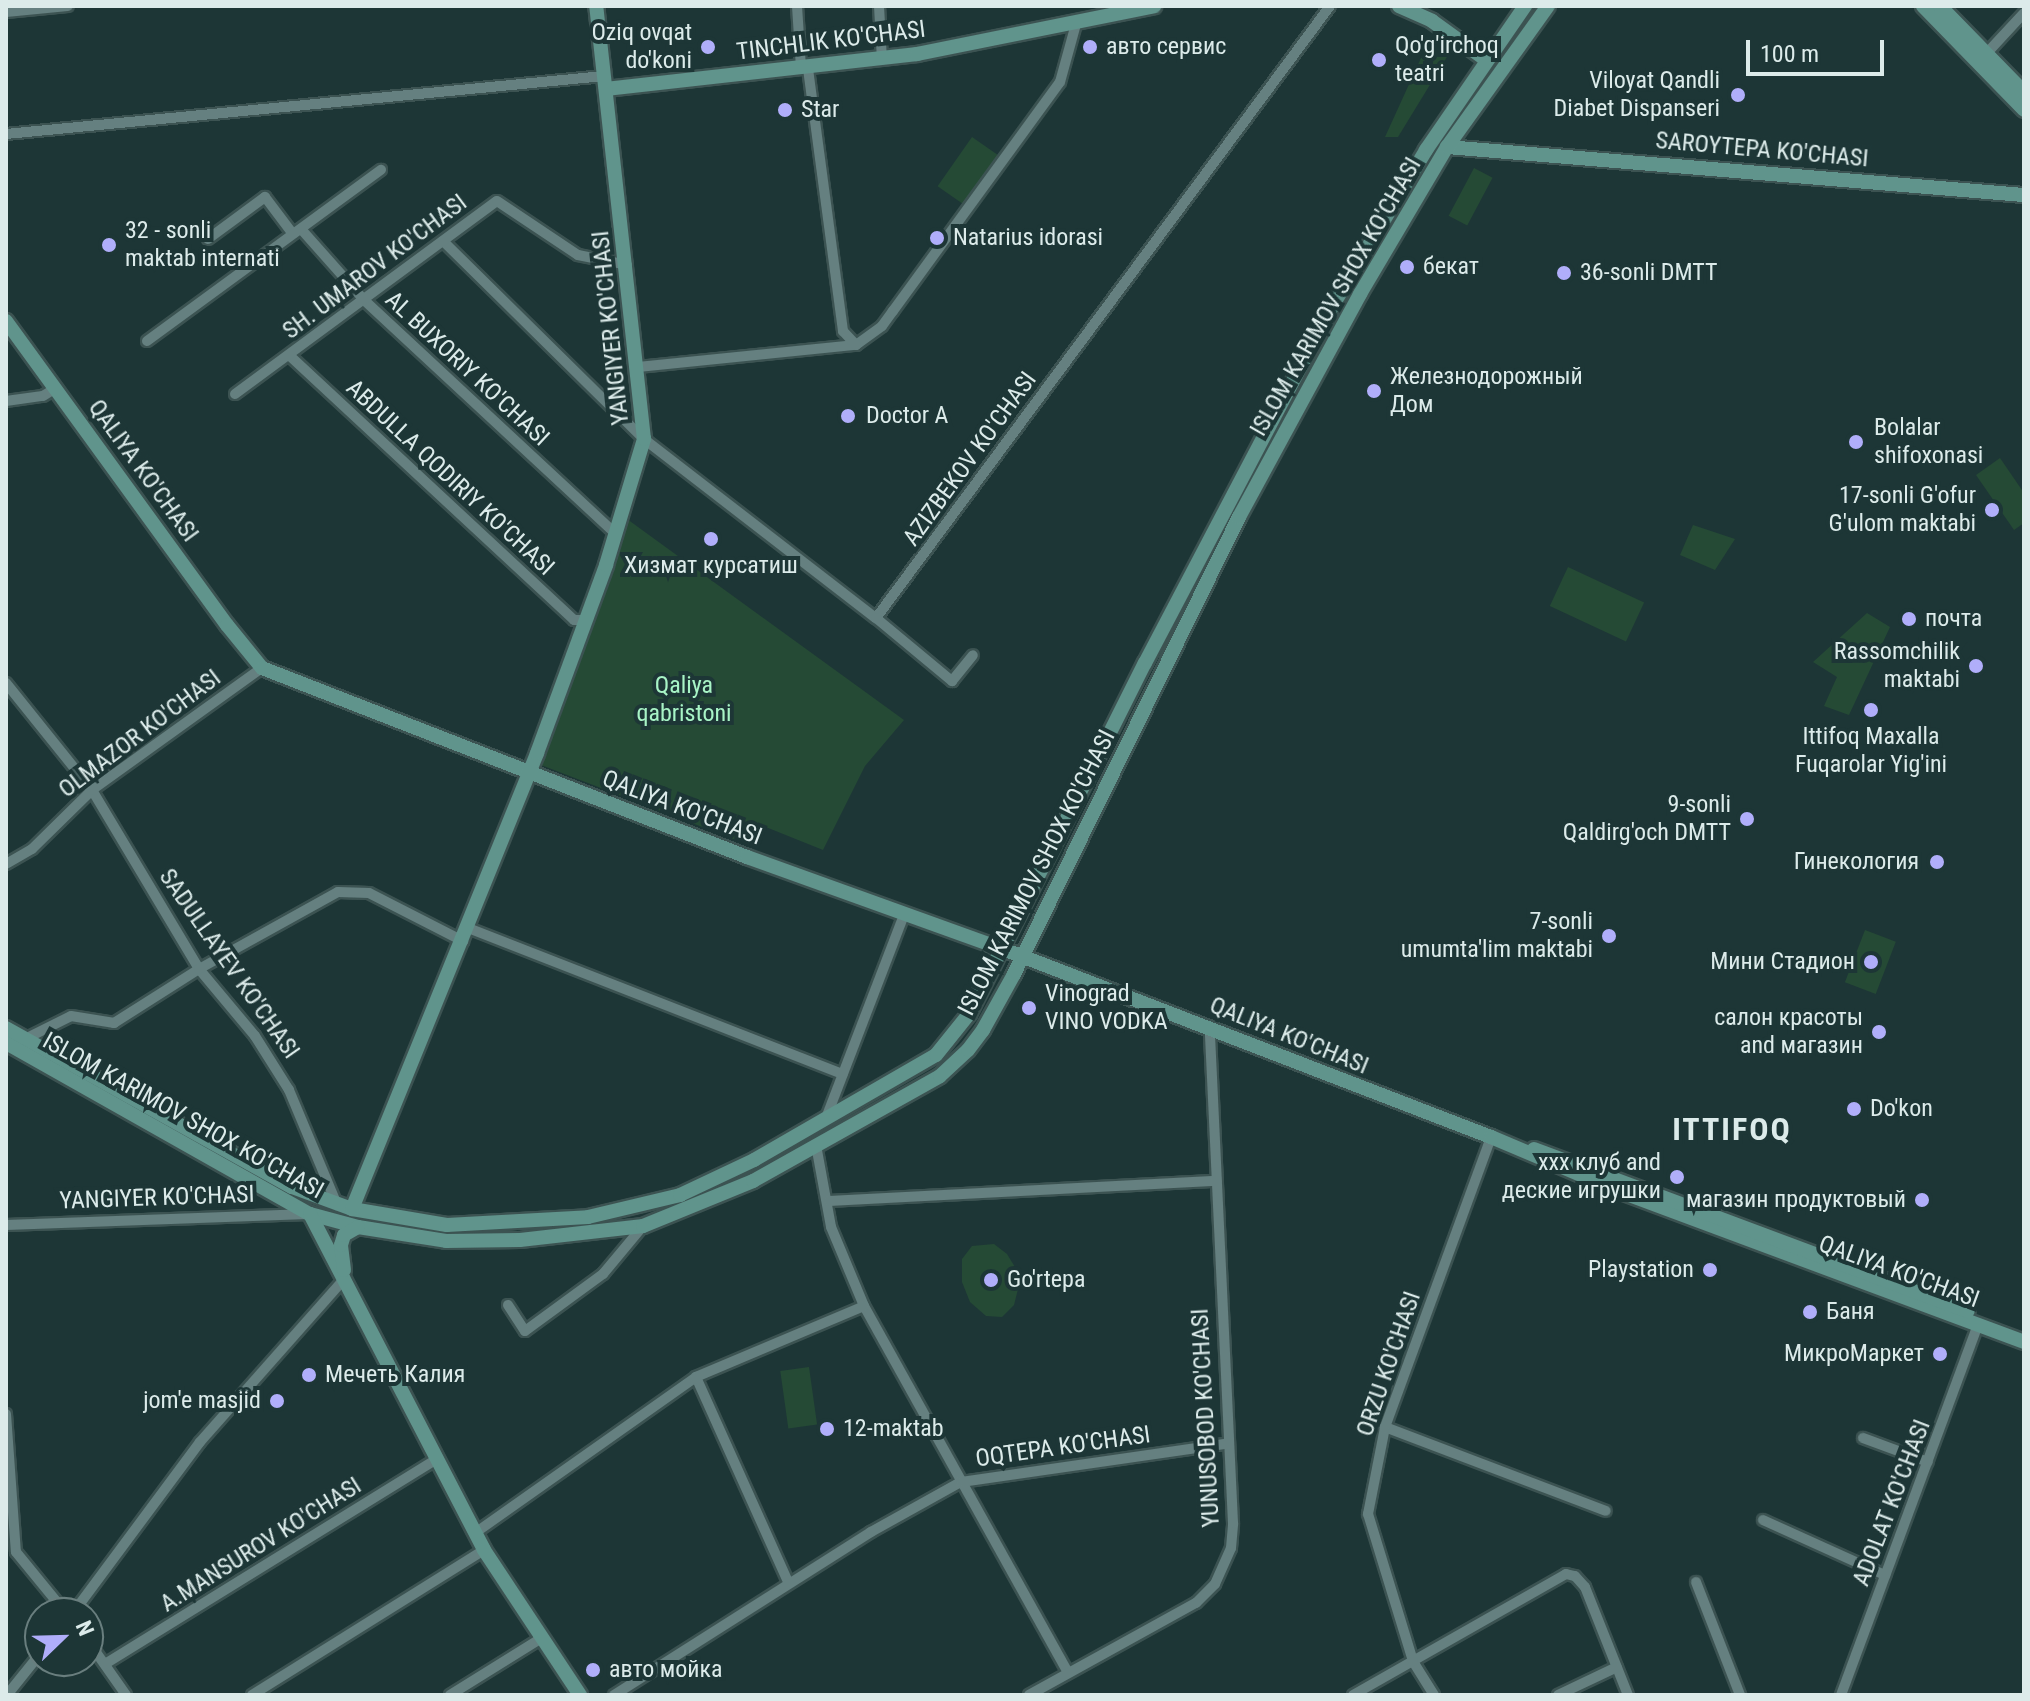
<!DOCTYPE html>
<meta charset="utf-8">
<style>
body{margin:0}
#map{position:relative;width:2030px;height:1701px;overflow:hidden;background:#1d3636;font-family:"Roboto Condensed",sans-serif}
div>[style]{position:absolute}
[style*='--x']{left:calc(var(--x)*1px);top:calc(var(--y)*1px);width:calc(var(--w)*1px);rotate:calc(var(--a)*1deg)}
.green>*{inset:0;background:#254a35;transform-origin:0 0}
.roads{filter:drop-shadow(2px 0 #3c5352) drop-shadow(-2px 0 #3c5352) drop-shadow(0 2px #3c5352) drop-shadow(0 -2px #3c5352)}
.street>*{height:10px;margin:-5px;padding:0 5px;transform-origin:5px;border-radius:5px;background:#658080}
.secondary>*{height:14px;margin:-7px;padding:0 7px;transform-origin:7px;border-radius:7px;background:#60948c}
.dots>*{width:22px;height:22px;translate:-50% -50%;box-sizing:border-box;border:4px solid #1d3636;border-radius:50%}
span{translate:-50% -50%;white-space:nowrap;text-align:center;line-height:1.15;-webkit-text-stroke:8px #1d3636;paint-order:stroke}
.poi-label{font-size:24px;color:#dcebea}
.right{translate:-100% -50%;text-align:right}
.left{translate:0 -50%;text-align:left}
.street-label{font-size:24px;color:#dcebea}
.park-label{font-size:24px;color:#a8f4c6}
.district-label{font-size:32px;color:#dcebea;font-weight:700;letter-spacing:2px}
.frame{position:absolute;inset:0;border:8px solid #dcebea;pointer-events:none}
.north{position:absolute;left:24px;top:1597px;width:80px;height:80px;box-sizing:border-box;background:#1d3636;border:2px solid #697e7e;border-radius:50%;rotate:67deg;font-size:22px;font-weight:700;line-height:32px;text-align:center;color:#dcebea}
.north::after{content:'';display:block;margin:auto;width:28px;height:36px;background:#b0aefa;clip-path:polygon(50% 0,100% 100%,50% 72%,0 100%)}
.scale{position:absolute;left:1746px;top:40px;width:138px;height:36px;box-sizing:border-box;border:4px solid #dcebea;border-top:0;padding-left:10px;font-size:24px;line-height:28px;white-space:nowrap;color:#dcebea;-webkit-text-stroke:6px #1d3636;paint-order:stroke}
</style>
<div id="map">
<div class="green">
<div style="clip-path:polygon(1431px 36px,1450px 52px,1398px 137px,1385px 137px)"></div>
<div style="left:972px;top:137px;width:32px;height:60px;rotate:35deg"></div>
<div style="left:1474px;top:168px;width:21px;height:54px;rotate:28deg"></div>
<div style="clip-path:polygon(2000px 458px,2024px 493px,2024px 523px,2014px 530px,1976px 475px)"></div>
<div style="clip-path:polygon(627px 519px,904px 720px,865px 766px,823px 850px,761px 825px,749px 845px,541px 765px)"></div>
<div style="clip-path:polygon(1693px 525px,1735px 539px,1715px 570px,1680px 555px)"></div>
<div style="left:1568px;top:567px;width:84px;height:43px;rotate:25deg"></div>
<div style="clip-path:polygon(1867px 613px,1890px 627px,1849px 715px,1824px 706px,1837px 677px,1813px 662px)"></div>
<div style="left:1865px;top:930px;width:33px;height:56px;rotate:21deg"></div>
<div style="clip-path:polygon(994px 1244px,1007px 1254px,1021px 1277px,1014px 1305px,1002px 1317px,986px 1316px,970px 1302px,962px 1282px,962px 1259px,972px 1246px)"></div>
<div style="left:809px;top:1367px;width:58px;height:29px;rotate:82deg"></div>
</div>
<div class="roads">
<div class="street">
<div style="--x:797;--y:6;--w:62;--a:86.3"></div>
<div style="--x:879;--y:6;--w:53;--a:86.8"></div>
<div style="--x:6;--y:12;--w:62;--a:-5.5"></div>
<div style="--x:1986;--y:54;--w:56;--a:-47.2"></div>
<div style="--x:6;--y:134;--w:601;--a:-5.54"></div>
<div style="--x:301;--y:229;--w:95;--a:48.4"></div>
<div style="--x:364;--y:300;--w:340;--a:42.9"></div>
<div style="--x:208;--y:239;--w:71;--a:-36.4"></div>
<div style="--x:265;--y:197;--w:46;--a:52.9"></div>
<div style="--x:443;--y:241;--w:282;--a:44.6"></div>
<div style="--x:644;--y:439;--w:293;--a:37.7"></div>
<div style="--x:876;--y:618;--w:762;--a:-53.43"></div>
<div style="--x:147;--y:341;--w:290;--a:-36.2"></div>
<div style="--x:856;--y:345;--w:32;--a:-36"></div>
<div style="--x:882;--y:326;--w:19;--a:-54"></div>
<div style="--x:893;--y:311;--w:283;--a:-53.9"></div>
<div style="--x:1060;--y:82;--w:60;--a:-74.6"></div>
<div style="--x:290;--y:356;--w:388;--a:42.9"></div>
<div style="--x:574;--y:620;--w:12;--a:0"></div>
<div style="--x:638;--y:367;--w:219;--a:-5.8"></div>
<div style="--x:856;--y:345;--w:19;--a:-133"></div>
<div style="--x:843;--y:331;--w:265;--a:-97.6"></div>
<div style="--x:235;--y:394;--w:325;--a:-36.4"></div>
<div style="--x:497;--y:201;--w:97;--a:33.7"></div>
<div style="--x:578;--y:255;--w:50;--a:11.5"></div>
<div style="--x:6;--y:401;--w:37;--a:-8"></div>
<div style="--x:43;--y:396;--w:15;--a:-32"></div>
<div style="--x:876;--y:618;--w:99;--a:39.7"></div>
<div style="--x:952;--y:681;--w:33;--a:-51"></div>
<div style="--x:6;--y:683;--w:137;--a:51.2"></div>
<div style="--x:92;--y:790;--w:209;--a:59.1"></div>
<div style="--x:199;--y:969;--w:87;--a:50.1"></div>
<div style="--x:255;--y:1036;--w:64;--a:57.8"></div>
<div style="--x:289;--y:1090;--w:125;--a:67.3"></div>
<div style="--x:6;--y:864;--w:30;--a:-30"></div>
<div style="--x:32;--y:849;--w:84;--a:-44.5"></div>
<div style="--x:92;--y:790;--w:209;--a:-35.7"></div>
<div style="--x:468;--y:928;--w:402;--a:21.3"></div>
<div style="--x:25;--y:1039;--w:51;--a:-26.6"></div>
<div style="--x:71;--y:1016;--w:44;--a:9.2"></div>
<div style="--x:114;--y:1023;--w:101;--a:-32.4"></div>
<div style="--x:199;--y:969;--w:159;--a:-29"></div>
<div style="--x:338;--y:892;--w:31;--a:2"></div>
<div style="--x:369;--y:893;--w:106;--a:27.1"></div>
<div style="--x:826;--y:1118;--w:217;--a:-69"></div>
<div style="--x:816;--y:1145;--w:83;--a:79.6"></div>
<div style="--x:831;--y:1227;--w:86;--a:67.3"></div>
<div style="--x:864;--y:1306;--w:419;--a:60.9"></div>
<div style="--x:829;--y:1201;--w:388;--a:-3"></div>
<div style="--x:6;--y:1225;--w:302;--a:-2.1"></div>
<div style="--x:508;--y:1305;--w:31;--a:57"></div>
<div style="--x:525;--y:1331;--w:97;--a:-36.2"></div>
<div style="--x:603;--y:1274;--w:62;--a:-50.2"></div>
<div style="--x:696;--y:1377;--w:225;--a:65.8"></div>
<div style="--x:6;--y:1414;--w:138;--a:85.9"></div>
<div style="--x:16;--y:1552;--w:79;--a:50.7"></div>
<div style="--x:1385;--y:1427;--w:236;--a:20.8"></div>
<div style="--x:1863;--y:1438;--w:69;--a:20.3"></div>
<div style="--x:1763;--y:1520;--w:134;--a:24.3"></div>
<div style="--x:475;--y:1533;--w:271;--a:-35.2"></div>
<div style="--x:696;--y:1377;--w:182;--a:-22.9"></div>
<div style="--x:1696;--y:1582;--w:121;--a:68.7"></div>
<div style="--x:73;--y:1613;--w:213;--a:-53.4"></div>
<div style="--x:200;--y:1442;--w:219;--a:-48.5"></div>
<div style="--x:88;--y:1641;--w:66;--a:54.9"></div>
<div style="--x:105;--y:1664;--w:390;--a:-31.7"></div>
<div style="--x:7;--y:1695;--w:53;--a:-51.2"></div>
<div style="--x:252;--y:1695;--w:274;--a:-32"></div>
<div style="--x:450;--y:1695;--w:106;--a:-31.9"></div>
<div style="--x:614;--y:1695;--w:304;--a:-32.4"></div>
<div style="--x:871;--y:1532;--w:103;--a:-29.1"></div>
<div style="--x:961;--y:1482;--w:268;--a:-8.2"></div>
<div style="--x:1029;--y:1695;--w:191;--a:-28.9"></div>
<div style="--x:1196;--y:1603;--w:27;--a:-45"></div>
<div style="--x:1215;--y:1584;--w:39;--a:-66"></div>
<div style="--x:1231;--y:1548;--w:25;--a:-85"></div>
<div style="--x:1233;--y:1523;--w:495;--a:-92.7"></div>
<div style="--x:1353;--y:1695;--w:245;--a:-29.6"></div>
<div style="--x:1566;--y:1574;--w:9;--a:13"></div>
<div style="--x:1575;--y:1576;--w:15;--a:48"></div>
<div style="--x:1585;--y:1587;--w:116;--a:68.3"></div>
<div style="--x:1434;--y:1695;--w:40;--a:-122"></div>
<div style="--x:1413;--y:1661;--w:154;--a:-107"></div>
<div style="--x:1368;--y:1514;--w:89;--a:-78.9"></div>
<div style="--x:1385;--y:1427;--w:309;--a:-69.9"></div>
<div style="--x:1558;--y:1695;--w:65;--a:-25.4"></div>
<div style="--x:1841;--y:1695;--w:395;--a:-69.7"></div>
</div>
<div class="secondary">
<div style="--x:1399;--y:6;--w:36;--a:24"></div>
<div style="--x:1432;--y:21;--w:67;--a:35.8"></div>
<div style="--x:1923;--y:6;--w:145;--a:45.8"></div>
<div style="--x:1940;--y:6;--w:120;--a:45.7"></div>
<div style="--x:606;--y:89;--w:313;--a:-6.4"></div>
<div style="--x:917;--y:54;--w:242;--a:-11.4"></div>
<div style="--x:1447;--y:147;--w:579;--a:4.76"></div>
<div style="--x:6;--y:321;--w:376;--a:54"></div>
<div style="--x:227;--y:625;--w:55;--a:50.9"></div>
<div style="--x:262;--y:668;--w:521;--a:21.29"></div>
<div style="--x:747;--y:857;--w:272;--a:19.8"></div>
<div style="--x:1003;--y:949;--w:523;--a:21.07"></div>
<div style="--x:1491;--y:1137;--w:141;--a:22.9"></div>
<div style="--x:1621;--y:1192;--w:430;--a:20.4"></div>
<div style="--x:6;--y:1028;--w:327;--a:29.1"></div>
<div style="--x:292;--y:1187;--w:64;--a:20.1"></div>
<div style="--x:352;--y:1209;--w:96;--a:9.6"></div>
<div style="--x:447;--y:1225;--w:141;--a:-3.2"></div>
<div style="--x:588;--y:1217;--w:95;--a:-13.4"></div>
<div style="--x:680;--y:1195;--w:82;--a:-25.3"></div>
<div style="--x:754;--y:1160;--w:210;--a:-30"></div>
<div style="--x:936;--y:1055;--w:53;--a:-51.2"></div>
<div style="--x:969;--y:1014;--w:393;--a:-63.4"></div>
<div style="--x:1145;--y:663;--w:399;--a:-62.3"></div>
<div style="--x:1330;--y:310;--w:187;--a:-59"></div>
<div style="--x:1426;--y:150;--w:175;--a:-55.5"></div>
<div style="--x:6;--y:1043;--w:349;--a:29.4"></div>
<div style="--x:310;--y:1214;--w:50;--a:15.2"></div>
<div style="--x:358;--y:1227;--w:89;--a:9"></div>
<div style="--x:446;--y:1241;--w:74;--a:-0.8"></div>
<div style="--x:520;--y:1240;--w:124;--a:-6.5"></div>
<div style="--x:643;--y:1226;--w:119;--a:-22.2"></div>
<div style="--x:753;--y:1181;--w:214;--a:-29.3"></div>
<div style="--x:940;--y:1076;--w:38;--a:-43"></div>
<div style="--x:968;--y:1050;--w:25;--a:-53"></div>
<div style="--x:983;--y:1030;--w:64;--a:-61"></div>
<div style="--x:1014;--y:974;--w:509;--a:-63.79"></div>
<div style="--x:1239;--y:517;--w:254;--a:-61.5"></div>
<div style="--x:1360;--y:294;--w:171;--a:-59.4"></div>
<div style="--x:1447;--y:147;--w:173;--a:-54.4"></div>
<div style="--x:1534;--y:1149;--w:463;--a:20.5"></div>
<div style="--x:352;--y:1209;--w:492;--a:-67.9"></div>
<div style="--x:537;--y:753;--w:200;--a:-69.8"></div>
<div style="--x:606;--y:565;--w:132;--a:-73.2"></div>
<div style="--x:644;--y:439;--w:436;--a:-96.3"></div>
<div style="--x:310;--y:1214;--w:378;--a:62.6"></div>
<div style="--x:484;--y:1550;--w:174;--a:56.5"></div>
<div style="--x:344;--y:1270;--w:25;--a:-97"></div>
<div style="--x:341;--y:1245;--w:10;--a:-73"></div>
<div style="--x:344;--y:1235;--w:16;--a:-30"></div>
</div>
</div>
<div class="dots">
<div style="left:708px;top:47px;background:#b0aefa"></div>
<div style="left:1090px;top:47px;background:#b0aefa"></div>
<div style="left:1379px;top:60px;background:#b0aefa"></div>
<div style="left:1738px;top:95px;background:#b0aefa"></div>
<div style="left:785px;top:110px;background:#b0aefa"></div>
<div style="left:937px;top:238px;background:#b0aefa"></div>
<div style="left:109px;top:245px;background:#b0aefa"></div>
<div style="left:1407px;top:267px;background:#b0aefa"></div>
<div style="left:1564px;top:273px;background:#b0aefa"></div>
<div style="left:1374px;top:391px;background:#b0aefa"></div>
<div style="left:848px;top:416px;background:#b0aefa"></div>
<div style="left:1856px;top:442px;background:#b0aefa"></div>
<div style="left:1992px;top:510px;background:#b0aefa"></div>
<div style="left:711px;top:539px;background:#b0aefa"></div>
<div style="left:1909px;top:619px;background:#b0aefa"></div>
<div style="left:1976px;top:666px;background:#b0aefa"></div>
<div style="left:1871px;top:710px;background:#b0aefa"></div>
<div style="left:1747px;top:819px;background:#b0aefa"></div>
<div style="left:1937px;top:862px;background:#b0aefa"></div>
<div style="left:1609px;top:936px;background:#b0aefa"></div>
<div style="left:1871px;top:962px;background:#b0aefa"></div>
<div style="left:1029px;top:1008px;background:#b0aefa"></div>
<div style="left:1879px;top:1032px;background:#b0aefa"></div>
<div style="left:1854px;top:1109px;background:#b0aefa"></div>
<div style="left:1677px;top:1177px;background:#b0aefa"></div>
<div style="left:1922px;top:1200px;background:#b0aefa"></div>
<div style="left:1710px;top:1270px;background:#b0aefa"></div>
<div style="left:991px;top:1280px;background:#b0aefa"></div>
<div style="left:1810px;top:1312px;background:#b0aefa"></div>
<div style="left:1940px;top:1354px;background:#b0aefa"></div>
<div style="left:309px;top:1375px;background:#b0aefa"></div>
<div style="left:277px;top:1401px;background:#b0aefa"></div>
<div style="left:827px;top:1429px;background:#b0aefa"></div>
<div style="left:593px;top:1670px;background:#b0aefa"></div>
</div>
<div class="poi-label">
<span class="right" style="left:692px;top:47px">Oziq ovqat<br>do'koni</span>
<span class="left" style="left:1395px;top:60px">Qo'g'irchoq<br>teatri</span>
<span class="left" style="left:1106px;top:47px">авто сервис</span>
<span class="right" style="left:1720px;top:95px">Viloyat Qandli<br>Diabet Dispanseri</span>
<span class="left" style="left:801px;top:110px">Star</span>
<span class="left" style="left:125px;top:245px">32 - sonli<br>maktab internati</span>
<span class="left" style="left:953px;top:238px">Natarius idorasi</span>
<span class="left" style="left:1423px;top:267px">бекат</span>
<span class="left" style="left:1580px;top:273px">36-sonli DMTT</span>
<span class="left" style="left:1390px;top:391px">Железнодорожный<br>Дом</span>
<span class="left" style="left:866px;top:416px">Doctor A</span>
<span class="left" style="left:1874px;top:442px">Bolalar<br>shifoxonasi</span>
<span class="right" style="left:1976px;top:510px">17-sonli G'ofur<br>G'ulom maktabi</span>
<span style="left:711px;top:566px">Хизмат курсатиш</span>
<span class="left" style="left:1925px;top:619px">почта</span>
<span class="right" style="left:1960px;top:666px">Rassomchilik<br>maktabi</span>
<span style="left:1871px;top:751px">Ittifoq Maxalla<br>Fuqarolar Yig'ini</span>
<span class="right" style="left:1731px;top:819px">9-sonli<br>Qaldirg'och DMTT</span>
<span class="right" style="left:1919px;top:862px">Гинекология</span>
<span class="right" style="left:1593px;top:936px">7-sonli<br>umumta'lim maktabi</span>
<span class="right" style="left:1855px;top:962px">Мини Стадион</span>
<span class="left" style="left:1045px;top:1008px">Vinograd<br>VINO VODKA</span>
<span class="right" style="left:1863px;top:1032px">салон красоты<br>and магазин</span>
<span class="left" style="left:1870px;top:1109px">Do'kon</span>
<span class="right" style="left:1661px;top:1177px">ххх клуб and<br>деские игрушки</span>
<span class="right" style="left:1906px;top:1200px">магазин продуктовый</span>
<span class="right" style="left:1694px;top:1270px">Playstation</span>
<span class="left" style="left:1007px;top:1280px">Go'rtepa</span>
<span class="left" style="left:1826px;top:1312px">Баня</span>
<span class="right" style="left:1924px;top:1354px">МикроМаркет</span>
<span class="left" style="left:325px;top:1375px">Мечеть Калия</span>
<span class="right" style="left:261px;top:1401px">jom'e masjid</span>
<span class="left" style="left:843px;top:1429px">12-maktab</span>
<span class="left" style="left:609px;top:1670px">авто мойка</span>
</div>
<div class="street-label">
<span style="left:831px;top:41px;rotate:-7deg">TINCHLIK KO'CHASI</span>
<span style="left:1762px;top:150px;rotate:5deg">SAROYTEPA KO'CHASI</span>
<span style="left:375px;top:267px;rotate:-37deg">SH. UMAROV KO'CHASI</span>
<span style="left:1336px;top:297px;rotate:-60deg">ISLOM KARIMOV SHOX KO'CHASI</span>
<span style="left:611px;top:328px;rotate:-96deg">YANGIYER KO'CHASI</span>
<span style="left:467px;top:369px;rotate:43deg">AL BUXORIY KO'CHASI</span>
<span style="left:970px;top:459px;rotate:-54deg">AZIZBEKOV KO'CHASI</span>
<span style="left:143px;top:471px;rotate:54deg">QALIYA KO'CHASI</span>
<span style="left:450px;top:478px;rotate:43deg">ABDULLA QODIRIY KO'CHASI</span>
<span style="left:140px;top:734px;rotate:-37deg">OLMAZOR KO'CHASI</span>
<span style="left:682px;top:808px;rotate:21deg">QALIYA KO'CHASI</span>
<span style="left:1037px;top:873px;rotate:-63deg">ISLOM KARIMOV SHOX KO'CHASI</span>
<span style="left:229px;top:964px;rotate:55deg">SADULLAYEV KO'CHASI</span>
<span style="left:1289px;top:1036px;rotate:22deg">QALIYA KO'CHASI</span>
<span style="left:183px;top:1116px;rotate:29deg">ISLOM KARIMOV SHOX KO'CHASI</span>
<span style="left:157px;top:1198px;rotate:-2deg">YANGIYER KO'CHASI</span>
<span style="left:1899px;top:1272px;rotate:20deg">QALIYA KO'CHASI</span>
<span style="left:1389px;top:1364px;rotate:-71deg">ORZU KO'CHASI</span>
<span style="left:1206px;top:1418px;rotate:-93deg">YUNUSOBOD KO'CHASI</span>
<span style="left:1063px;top:1447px;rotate:-8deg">OQTEPA KO'CHASI</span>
<span style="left:1892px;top:1503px;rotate:-69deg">ADOLAT KO'CHASI</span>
<span style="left:261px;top:1545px;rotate:-32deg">A.MANSUROV KO'CHASI</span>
</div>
<div class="park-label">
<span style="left:684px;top:700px">Qaliya<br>qabristoni</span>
</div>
<div class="district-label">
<span style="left:1732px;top:1129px">ITTIFOQ</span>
</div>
<div class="frame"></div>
<div class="north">N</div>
<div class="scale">100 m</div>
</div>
